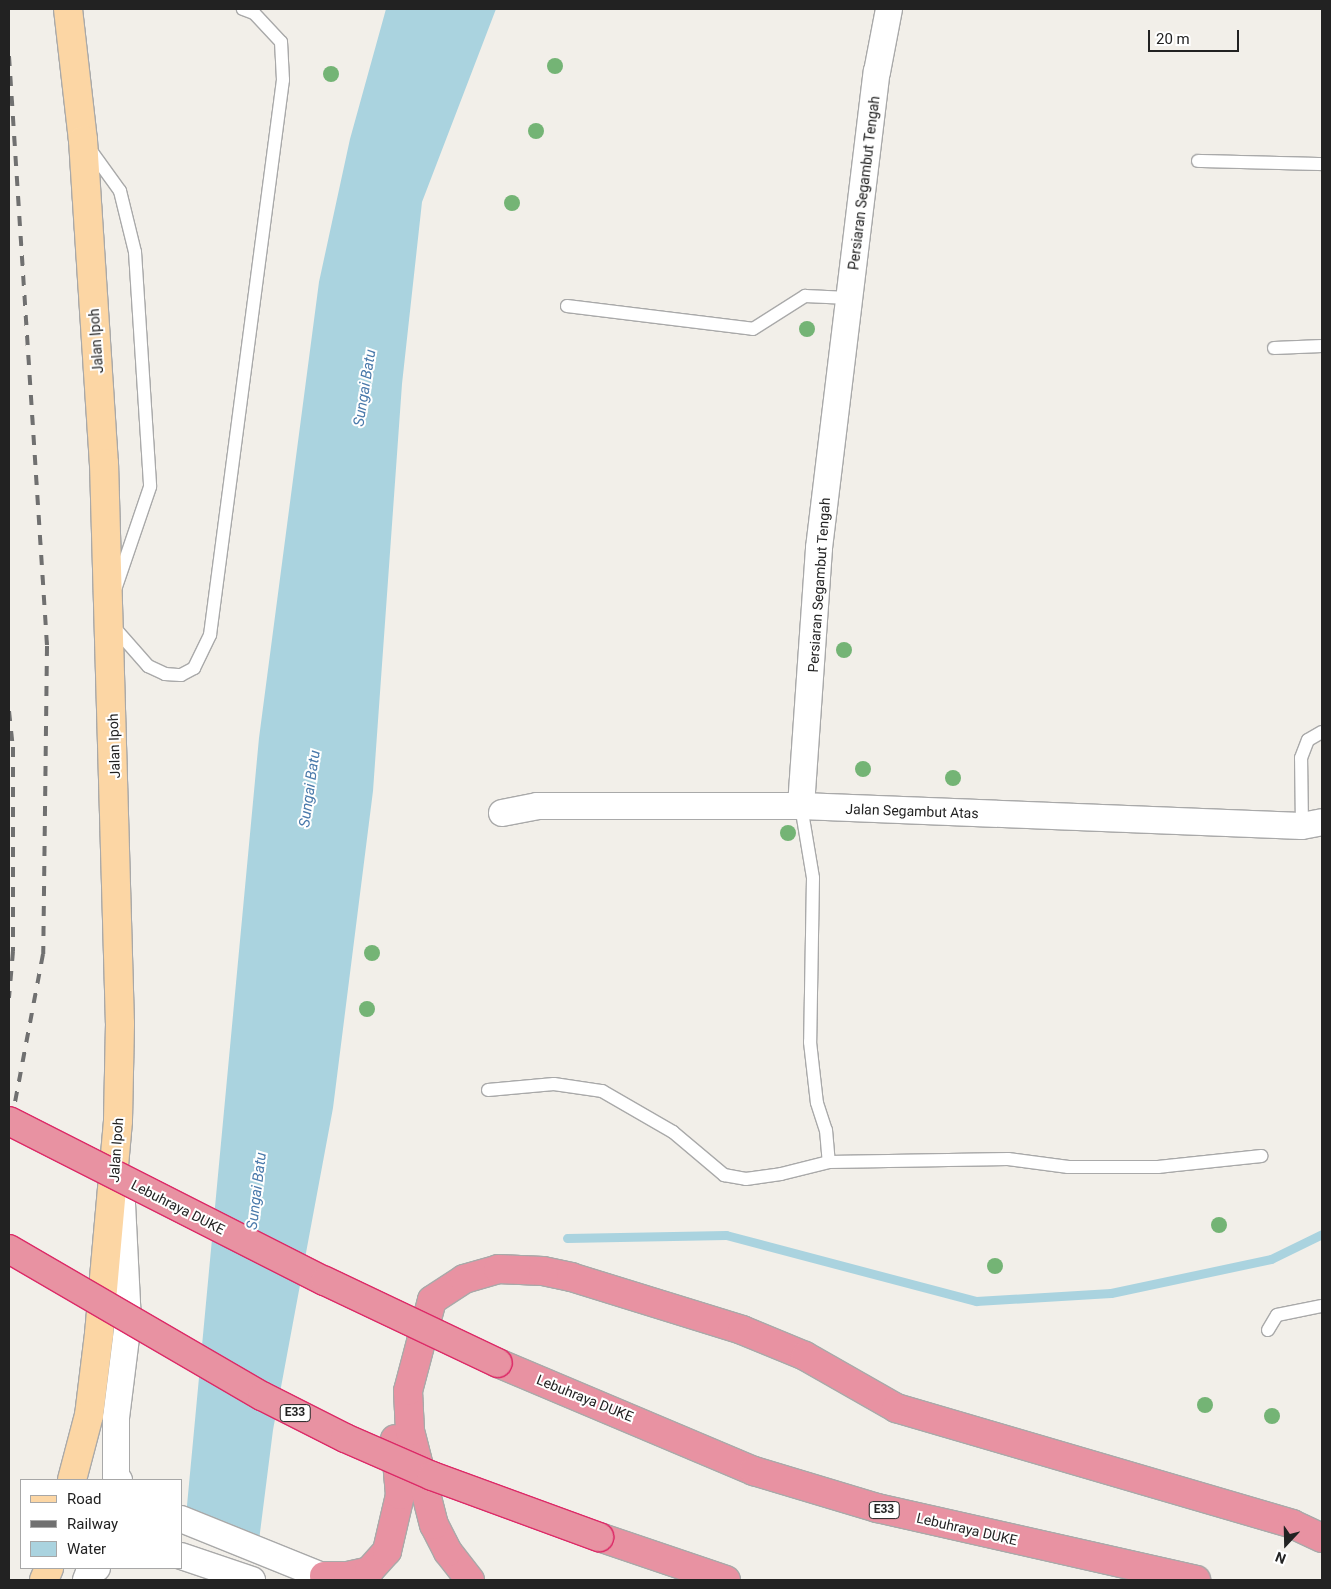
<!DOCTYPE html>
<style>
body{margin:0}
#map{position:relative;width:1331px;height:1589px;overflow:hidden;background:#f2efe9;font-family:Roboto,sans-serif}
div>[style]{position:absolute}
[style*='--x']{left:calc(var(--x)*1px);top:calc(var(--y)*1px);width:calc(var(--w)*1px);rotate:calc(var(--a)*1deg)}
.water>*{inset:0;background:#aad3df}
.pier>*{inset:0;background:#f2efe9}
.stream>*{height:9px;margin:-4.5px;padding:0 4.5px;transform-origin:4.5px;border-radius:4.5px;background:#aad3df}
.roads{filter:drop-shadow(1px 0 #a9a9a9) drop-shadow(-1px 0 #a9a9a9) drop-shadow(0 1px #a9a9a9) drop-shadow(0 -1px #a9a9a9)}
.lane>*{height:12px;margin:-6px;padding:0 6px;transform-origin:6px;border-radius:6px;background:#fff}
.street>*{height:26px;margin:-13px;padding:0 13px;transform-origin:13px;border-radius:13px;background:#fff}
.primary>*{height:28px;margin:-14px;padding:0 14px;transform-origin:14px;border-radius:14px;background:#fcd6a4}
.highway>*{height:28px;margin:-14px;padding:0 14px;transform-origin:14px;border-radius:14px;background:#e892a2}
.rail>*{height:4px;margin-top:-2px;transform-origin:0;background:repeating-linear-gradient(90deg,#707070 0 10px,transparent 0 20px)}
.bridges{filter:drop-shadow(1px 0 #dc2a67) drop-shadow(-1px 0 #dc2a67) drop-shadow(0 1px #dc2a67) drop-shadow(0 -1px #dc2a67)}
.highway-bridge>*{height:28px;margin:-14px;padding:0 14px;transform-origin:14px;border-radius:14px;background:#e892a2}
.trees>*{width:16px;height:16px;margin:-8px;border-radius:50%;background:#74b475}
span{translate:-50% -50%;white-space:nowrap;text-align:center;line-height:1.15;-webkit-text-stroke:4px #fff;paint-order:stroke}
.shield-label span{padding:1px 4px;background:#fff;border:1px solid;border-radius:4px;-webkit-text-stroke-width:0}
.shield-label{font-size:12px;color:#222;font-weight:700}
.street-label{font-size:14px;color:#222}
.water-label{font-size:15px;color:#4a7aab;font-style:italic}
.frame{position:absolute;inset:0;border:10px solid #222;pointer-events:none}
.legend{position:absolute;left:20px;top:1479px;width:162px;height:90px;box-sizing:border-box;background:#fff;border:1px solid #a7a7a7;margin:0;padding:6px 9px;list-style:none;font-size:15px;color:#222}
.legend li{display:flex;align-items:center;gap:10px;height:25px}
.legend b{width:25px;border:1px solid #a7a7a7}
.north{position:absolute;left:1261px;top:1519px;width:50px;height:50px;-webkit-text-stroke:4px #fff;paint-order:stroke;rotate:201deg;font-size:14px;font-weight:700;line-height:20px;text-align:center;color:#222}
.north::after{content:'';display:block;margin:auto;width:18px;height:22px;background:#222;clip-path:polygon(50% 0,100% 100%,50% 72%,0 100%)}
.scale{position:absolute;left:1148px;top:30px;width:91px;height:22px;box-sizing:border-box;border:2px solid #222;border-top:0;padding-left:6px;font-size:15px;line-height:18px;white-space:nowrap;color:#222;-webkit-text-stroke:4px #fff;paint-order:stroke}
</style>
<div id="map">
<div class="water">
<div style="clip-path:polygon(386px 9px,496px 9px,422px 202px,402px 384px,373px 791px,333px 1108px,273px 1430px,254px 1580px,180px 1580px,259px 738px,319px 282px,350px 139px)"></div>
</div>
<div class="pier">
<div style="clip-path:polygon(185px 1511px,262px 1541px,257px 1580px,178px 1580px)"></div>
</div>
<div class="stream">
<div style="--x:567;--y:1238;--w:159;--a:-1.1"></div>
<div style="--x:726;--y:1235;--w:259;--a:14.8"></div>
<div style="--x:976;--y:1301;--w:135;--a:-3.4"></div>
<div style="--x:1111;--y:1293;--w:164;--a:-12"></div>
<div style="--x:1271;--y:1259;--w:57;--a:-26.1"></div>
</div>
<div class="roads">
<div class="lane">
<div style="--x:89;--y:148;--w:53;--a:54.2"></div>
<div style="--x:120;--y:191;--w:63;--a:76.2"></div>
<div style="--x:135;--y:252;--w:235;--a:86.3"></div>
<div style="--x:150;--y:487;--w:106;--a:108.8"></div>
<div style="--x:1198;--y:161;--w:124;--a:1.4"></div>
<div style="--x:567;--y:306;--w:187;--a:7"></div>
<div style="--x:753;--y:329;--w:62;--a:-32.4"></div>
<div style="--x:805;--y:296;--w:44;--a:2.6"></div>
<div style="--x:1274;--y:348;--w:48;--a:-2.4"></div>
<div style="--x:112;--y:625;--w:55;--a:48.7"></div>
<div style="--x:148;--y:666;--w:19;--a:25"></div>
<div style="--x:165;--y:674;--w:16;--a:4"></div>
<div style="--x:181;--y:675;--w:15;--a:-28"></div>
<div style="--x:194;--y:668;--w:37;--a:-64"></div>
<div style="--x:210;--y:635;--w:560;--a:-82.51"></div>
<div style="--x:283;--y:80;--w:38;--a:-93"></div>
<div style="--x:281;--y:42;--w:40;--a:-133"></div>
<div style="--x:254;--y:13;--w:12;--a:-160"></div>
<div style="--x:801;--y:806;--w:73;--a:80.5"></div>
<div style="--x:813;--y:878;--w:164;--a:91"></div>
<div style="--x:810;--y:1042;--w:61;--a:83.5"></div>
<div style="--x:817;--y:1103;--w:28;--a:72"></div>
<div style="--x:826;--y:1130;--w:32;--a:85"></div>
<div style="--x:1302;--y:826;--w:68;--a:-90.8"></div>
<div style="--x:1301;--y:758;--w:19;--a:-69"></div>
<div style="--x:1308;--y:740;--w:16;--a:-30"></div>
<div style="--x:488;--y:1090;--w:66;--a:-5.2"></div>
<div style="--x:554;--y:1084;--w:49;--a:8.3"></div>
<div style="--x:602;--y:1091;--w:82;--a:30"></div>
<div style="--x:673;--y:1132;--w:67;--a:40.1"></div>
<div style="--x:724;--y:1175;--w:22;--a:10"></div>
<div style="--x:746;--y:1179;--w:35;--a:-8"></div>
<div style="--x:781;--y:1174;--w:49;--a:-14"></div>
<div style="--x:829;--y:1162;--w:179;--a:-1"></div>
<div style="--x:1008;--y:1159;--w:61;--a:7.6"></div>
<div style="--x:1068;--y:1167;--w:90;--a:0"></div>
<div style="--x:1158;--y:1167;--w:104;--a:-6.1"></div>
<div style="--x:1268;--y:1330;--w:17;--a:-59"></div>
<div style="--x:1277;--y:1315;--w:46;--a:-11.3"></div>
</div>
<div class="street">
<div style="--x:801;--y:806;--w:259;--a:-86"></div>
<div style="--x:819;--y:548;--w:480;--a:-83.1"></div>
<div style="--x:877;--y:72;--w:64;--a:-79.2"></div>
<div style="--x:502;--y:813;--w:36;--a:-11"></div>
<div style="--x:537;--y:806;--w:264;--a:0"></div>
<div style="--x:801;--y:806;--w:501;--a:2.29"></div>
<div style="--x:1302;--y:826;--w:20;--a:-11"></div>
<div style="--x:119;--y:1480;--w:5;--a:-127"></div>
<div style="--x:116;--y:1476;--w:58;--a:-90"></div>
<div style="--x:116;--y:1418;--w:97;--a:-82.9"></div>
<div style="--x:128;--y:1322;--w:138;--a:-92.9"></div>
<div style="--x:181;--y:1519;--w:163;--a:22"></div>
<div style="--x:181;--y:1556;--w:75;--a:18.7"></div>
<div style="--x:86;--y:1580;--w:9;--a:-69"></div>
<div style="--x:89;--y:1572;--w:9;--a:-27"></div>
</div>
<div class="primary">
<div style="--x:68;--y:9;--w:132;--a:83.5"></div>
<div style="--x:83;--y:140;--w:324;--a:86.3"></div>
<div style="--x:104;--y:463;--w:561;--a:88.37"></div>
<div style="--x:120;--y:1024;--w:97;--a:91.2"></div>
<div style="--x:118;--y:1121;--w:214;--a:95.1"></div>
<div style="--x:99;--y:1334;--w:82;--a:97"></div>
<div style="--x:89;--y:1415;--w:67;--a:104.7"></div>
<div style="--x:44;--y:1580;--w:13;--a:-67"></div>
</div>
<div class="highway">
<div style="--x:498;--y:1363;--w:278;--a:22.9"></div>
<div style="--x:754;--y:1471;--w:128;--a:16.7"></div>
<div style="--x:877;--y:1508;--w:327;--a:12.7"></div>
<div style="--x:599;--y:1537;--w:134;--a:18.7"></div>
<div style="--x:324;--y:1576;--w:24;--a:0"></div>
<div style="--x:348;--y:1576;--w:22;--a:-13"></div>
<div style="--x:369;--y:1571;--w:27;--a:-48"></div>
<div style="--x:387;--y:1551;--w:57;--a:-76.9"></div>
<div style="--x:400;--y:1495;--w:56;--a:-95.1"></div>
<div style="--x:470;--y:1580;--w:36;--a:-128"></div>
<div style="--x:448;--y:1552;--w:30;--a:-117"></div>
<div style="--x:434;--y:1525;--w:97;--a:-104.3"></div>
<div style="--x:410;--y:1431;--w:40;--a:-92.9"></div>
<div style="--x:408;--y:1391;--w:94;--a:-75.2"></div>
<div style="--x:432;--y:1300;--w:38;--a:-33"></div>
<div style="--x:464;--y:1279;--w:35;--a:-16"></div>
<div style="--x:498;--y:1269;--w:45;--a:2.5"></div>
<div style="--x:543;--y:1271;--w:29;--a:12"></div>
<div style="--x:571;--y:1277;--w:179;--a:17.2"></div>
<div style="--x:742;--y:1330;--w:68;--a:22.4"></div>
<div style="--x:805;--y:1356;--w:105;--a:29.7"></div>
<div style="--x:896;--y:1408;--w:413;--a:16.3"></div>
<div style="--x:1292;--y:1524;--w:33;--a:25"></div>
</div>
</div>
<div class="rail">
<div style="--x:9;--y:56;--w:591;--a:86.31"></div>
<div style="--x:47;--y:646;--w:308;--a:90.7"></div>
<div style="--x:43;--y:954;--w:183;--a:100.7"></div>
<div style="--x:9;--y:711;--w:36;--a:84"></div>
<div style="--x:13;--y:747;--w:204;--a:90"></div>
<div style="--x:13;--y:951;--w:47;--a:94.9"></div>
</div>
<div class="bridges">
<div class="highway-bridge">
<div style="--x:9;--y:1121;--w:354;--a:26.9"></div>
<div style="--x:325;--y:1281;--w:191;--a:25.4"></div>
<div style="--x:9;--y:1249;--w:293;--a:30.2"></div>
<div style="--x:262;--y:1396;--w:93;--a:26.8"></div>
<div style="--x:345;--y:1438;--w:95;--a:23.6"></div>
<div style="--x:432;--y:1476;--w:178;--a:20.1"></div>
</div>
</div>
<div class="trees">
<div style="left:555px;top:66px"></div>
<div style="left:331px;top:74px"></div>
<div style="left:536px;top:131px"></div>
<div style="left:512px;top:203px"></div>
<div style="left:807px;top:329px"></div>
<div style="left:844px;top:650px"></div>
<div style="left:863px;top:769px"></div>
<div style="left:953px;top:778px"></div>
<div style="left:788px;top:833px"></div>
<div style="left:372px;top:953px"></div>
<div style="left:367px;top:1009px"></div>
<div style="left:1219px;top:1225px"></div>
<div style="left:995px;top:1266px"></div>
<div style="left:1205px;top:1405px"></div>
<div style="left:1272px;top:1416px"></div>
</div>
<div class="shield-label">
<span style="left:295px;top:1413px">E33</span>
<span style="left:884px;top:1510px">E33</span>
</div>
<div class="street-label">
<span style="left:864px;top:183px;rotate:-83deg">Persiaran Segambut Tengah</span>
<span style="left:96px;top:341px;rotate:-94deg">Jalan Ipoh</span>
<span style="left:819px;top:585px;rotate:-86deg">Persiaran Segambut Tengah</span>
<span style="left:114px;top:746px;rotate:-92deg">Jalan Ipoh</span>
<span style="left:912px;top:811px;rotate:2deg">Jalan Segambut Atas</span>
<span style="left:116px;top:1150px;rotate:-86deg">Jalan Ipoh</span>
<span style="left:178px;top:1207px;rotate:27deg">Lebuhraya DUKE</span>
<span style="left:585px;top:1398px;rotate:22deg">Lebuhraya DUKE</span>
<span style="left:967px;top:1529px;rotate:13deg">Lebuhraya DUKE</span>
</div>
<div class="water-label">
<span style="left:365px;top:388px;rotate:-81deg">Sungai Batu</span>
<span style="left:310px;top:789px;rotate:-82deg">Sungai Batu</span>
<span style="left:257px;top:1191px;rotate:-83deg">Sungai Batu</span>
</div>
<div class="frame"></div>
<ul class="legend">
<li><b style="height:6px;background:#fcd6a4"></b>Road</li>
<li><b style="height:6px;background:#707070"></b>Railway</li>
<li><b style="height:14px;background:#aad3df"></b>Water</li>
</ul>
<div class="north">N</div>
<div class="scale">20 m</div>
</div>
